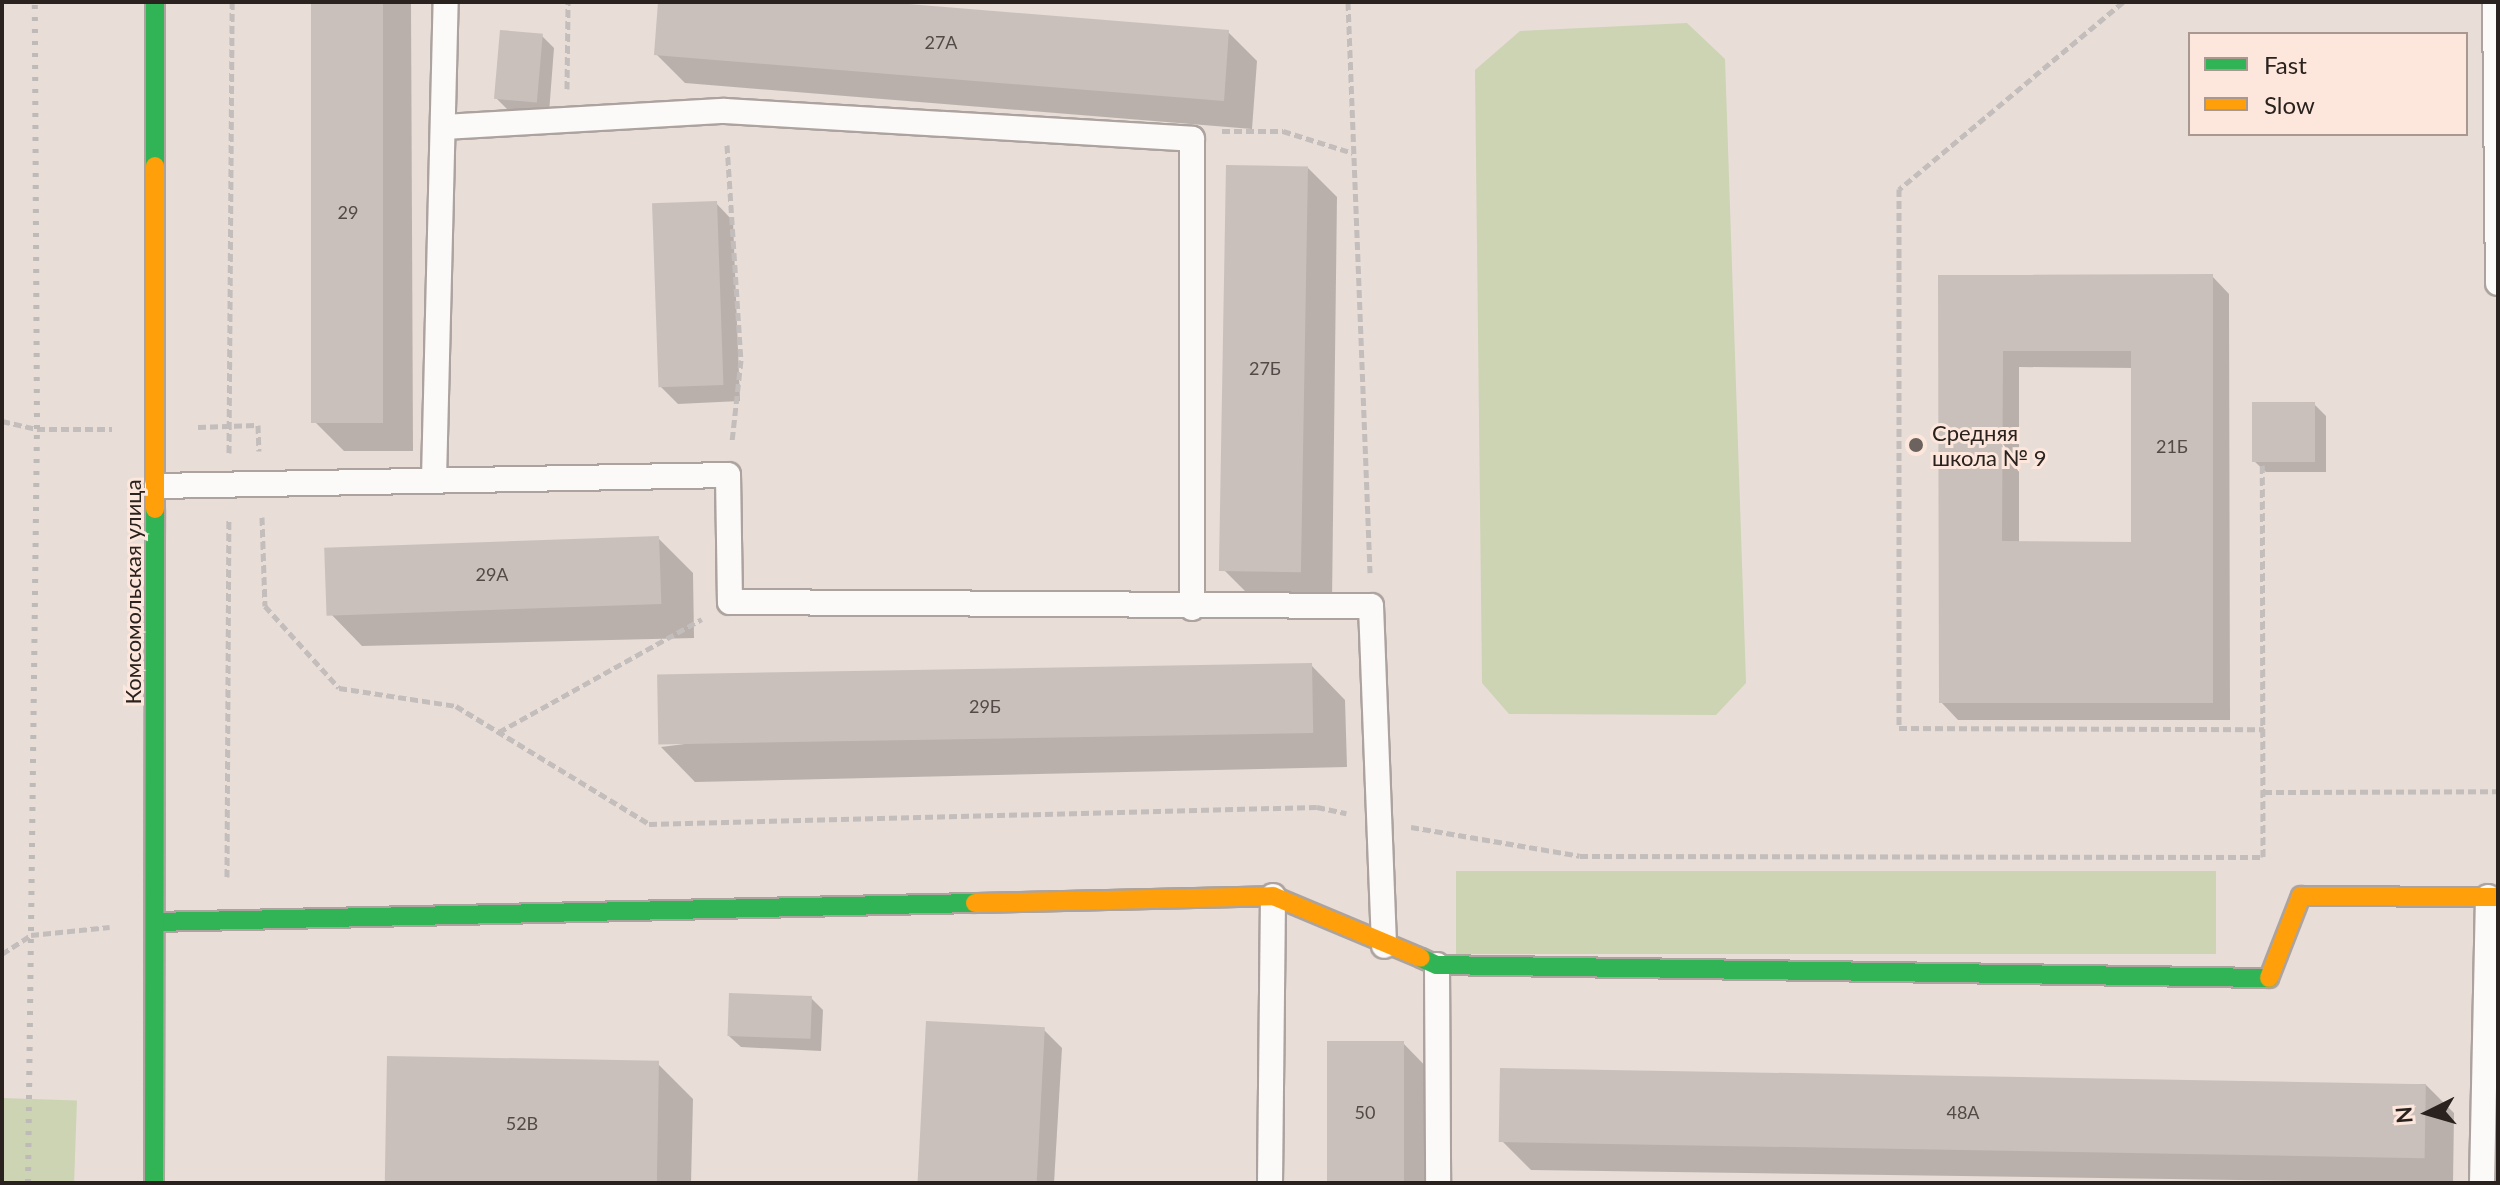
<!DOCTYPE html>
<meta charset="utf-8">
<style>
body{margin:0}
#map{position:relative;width:2500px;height:1185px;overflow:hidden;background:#e8ddd7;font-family:Lato,sans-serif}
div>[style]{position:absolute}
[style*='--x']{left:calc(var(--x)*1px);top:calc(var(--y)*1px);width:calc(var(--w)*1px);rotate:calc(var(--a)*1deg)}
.green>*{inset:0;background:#ccd4b4;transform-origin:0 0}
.shadow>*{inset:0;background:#0003}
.building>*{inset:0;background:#c9c0bc;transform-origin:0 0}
.path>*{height:5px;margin-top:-2.5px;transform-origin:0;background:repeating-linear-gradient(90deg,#c3bdbb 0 8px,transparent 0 12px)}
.roads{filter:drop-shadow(2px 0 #aca39f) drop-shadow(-2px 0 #aca39f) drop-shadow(0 2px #aca39f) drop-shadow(0 -2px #aca39f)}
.lane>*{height:24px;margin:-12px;padding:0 12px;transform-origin:12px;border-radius:12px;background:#fcfaf9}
.fast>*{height:18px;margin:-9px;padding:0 9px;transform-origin:9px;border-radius:9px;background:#30b455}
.slow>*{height:18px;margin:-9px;padding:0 9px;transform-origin:9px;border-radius:9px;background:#ff9f0a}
.rail>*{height:6px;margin-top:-3px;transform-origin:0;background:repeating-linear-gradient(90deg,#bdbab8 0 4px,transparent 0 12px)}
.dots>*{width:22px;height:22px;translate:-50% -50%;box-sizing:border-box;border:4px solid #fde7dc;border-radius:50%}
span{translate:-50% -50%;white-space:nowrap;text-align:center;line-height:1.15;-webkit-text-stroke:6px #fde7dc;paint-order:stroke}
.number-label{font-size:18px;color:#524a46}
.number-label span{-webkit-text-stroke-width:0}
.poi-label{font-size:22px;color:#2a221e}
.left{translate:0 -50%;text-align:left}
.street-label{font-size:22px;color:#2a221e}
.frame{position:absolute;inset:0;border:4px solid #2a221e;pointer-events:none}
.legend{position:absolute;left:2188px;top:32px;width:280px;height:104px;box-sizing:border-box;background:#fde7dc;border:2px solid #a99890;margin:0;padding:10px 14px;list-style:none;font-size:24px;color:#2a221e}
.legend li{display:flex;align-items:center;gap:16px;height:40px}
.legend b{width:40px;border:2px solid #a99890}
.north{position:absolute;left:2388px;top:1073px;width:80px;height:80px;-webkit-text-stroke:6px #fde7dc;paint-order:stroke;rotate:265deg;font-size:22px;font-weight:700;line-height:32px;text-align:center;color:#2a221e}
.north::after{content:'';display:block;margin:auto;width:28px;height:36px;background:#2a221e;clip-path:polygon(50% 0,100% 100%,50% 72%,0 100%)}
</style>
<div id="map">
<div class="green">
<div style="clip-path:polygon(1687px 23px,1725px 59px,1746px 683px,1716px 715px,1509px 714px,1482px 683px,1475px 70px,1520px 31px)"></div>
<div style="left:1456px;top:871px;width:760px;height:83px"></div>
<div style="left:2px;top:1098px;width:75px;height:85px;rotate:2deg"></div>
</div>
<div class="shadow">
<div style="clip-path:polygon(313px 2px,411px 2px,413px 451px,344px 451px,315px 422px)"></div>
<div style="clip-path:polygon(660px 2px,859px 2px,1228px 32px,1257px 61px,1252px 129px,685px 83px,656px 54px)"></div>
<div style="clip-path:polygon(542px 36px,554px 48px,549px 113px,508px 110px,496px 98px)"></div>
<div style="clip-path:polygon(1308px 168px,1337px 197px,1332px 600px,1253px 599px,1224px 570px)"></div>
<div style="clip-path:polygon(716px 203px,733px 221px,740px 401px,678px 404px,660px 386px)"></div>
<div style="clip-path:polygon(evenodd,2212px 276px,2229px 294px,2230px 720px,1958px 720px,1941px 702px,1940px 277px,2212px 276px,2019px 367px,2133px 368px,2133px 544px,2019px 543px,2019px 367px)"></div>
<div style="clip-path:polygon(2314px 404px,2326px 416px,2326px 472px,2266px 472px,2254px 461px)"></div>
<div style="clip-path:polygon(658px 538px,693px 573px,694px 638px,362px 646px,328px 611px)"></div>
<div style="clip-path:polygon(1311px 665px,1345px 700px,1347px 767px,695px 782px,661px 747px)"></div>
<div style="clip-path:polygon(811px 998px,823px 1010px,821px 1051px,741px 1047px,729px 1036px)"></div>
<div style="clip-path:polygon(1044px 1030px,1062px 1048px,1054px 1183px,918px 1183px)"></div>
<div style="clip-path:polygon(1403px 1043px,1437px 1078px,1437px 1183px,1329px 1183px)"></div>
<div style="clip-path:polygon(658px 1064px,693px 1099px,691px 1183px,387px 1183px)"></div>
<div style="clip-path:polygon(2425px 1084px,2454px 1113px,2453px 1183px,1531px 1170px,1502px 1141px)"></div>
</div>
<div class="building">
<div style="left:311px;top:2px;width:72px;height:421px"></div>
<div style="clip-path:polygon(658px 2px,884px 2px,1229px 30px,1224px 101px,654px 55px)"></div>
<div style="left:500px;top:30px;width:43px;height:69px;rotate:5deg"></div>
<div style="left:1226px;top:165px;width:82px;height:406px;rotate:1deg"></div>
<div style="left:717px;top:201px;width:184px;height:65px;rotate:88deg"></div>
<div style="clip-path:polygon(evenodd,2213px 274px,2213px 703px,1939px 703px,1938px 275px,2213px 274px,2003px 351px,2131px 351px,2131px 542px,2002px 541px,2003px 351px)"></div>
<div style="left:2252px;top:402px;width:63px;height:60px"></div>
<div style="left:659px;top:536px;width:68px;height:335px;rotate:88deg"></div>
<div style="left:1312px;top:663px;width:70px;height:655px;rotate:89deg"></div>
<div style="left:729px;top:993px;width:83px;height:43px;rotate:2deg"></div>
<div style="left:926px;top:1021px;width:119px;height:162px;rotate:3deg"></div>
<div style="left:1327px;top:1041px;width:77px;height:142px"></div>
<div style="left:387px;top:1056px;width:272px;height:127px;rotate:1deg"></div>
<div style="left:1500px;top:1068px;width:926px;height:74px;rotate:1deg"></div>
</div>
<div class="path">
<div style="--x:1348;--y:2;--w:571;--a:87.79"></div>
<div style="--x:2123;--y:2;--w:292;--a:140.1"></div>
<div style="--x:1899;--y:189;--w:539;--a:90"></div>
<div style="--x:1899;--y:728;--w:365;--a:0.2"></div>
<div style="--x:567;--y:89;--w:87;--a:-89.3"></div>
<div style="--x:1222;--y:131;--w:61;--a:0"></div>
<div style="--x:1283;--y:131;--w:73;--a:17.4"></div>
<div style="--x:727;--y:145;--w:215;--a:86.3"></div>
<div style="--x:741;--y:360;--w:82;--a:96.3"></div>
<div style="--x:2;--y:421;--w:36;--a:13"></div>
<div style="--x:37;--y:429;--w:75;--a:0"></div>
<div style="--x:198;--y:427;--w:60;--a:-1.9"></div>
<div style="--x:258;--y:425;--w:26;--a:88"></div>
<div style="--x:229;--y:453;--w:451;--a:-89.6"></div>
<div style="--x:262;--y:517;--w:89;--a:88.1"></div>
<div style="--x:265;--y:606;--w:110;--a:47.9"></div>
<div style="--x:339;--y:688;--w:118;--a:8.7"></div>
<div style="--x:456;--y:706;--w:226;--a:31.4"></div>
<div style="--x:649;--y:824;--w:668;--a:-1.46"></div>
<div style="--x:1317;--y:807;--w:30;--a:12"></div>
<div style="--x:499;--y:732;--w:232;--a:-29.1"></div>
<div style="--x:2264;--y:792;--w:234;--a:-0.2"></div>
<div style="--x:1411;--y:827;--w:171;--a:9.7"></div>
<div style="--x:1580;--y:856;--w:683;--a:0.08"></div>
<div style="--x:2263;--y:857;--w:392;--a:-90.1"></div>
<div style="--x:227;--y:877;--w:358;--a:-89.7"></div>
<div style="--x:2;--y:954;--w:35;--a:-33"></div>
<div style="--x:31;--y:935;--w:79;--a:-5.8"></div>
</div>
<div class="roads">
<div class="lane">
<div style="--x:2495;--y:2;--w:281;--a:89.4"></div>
<div style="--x:444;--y:127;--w:281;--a:-3.3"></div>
<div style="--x:725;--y:111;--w:468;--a:3.4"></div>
<div style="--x:1192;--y:139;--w:469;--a:90"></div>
<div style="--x:434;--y:479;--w:477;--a:-88.6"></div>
<div style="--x:157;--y:486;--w:571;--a:-1.1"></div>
<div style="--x:728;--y:475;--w:127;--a:89.1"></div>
<div style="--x:730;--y:602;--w:641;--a:0.36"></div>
<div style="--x:1371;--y:606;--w:340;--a:87.8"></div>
<div style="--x:1437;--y:965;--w:218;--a:89.7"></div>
<div style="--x:1270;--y:1183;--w:287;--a:-89.4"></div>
<div style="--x:2482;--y:1183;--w:286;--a:-88.8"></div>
</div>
<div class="fast">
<div style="--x:155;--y:166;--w:164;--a:-90"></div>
<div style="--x:155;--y:922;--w:820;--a:-1.33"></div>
<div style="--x:1421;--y:958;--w:17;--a:24"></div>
<div style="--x:1437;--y:965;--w:832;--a:0.9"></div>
<div style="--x:154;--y:1183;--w:674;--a:-89.91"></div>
</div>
<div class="slow">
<div style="--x:155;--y:509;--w:343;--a:-90"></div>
<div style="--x:975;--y:903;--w:298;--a:-1.3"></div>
<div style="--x:1273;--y:896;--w:160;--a:22.7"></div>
<div style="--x:2269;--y:978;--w:88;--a:-68.7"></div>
<div style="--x:2301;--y:896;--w:197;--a:0.3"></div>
</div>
</div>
<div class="rail">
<div style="--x:28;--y:1183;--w:754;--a:-89.32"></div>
<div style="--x:37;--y:429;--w:427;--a:-90.3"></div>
</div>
<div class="dots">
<div style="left:1916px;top:445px;background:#6c635f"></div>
</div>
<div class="number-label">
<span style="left:941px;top:42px">27А</span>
<span style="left:348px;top:212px">29</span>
<span style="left:1265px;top:368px">27Б</span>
<span style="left:2172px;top:446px">21Б</span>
<span style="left:492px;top:574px">29А</span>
<span style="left:985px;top:706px">29Б</span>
<span style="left:1365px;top:1112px">50</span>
<span style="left:1963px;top:1112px">48А</span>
<span style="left:522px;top:1123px">52В</span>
</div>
<div class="poi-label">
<span class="left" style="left:1932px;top:445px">Средняя<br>школа № 9</span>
</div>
<div class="street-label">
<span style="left:133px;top:592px;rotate:-90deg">Комсомольская улица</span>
</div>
<div class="frame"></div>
<ul class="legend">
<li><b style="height:10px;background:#30b455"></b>Fast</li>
<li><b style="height:10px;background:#ff9f0a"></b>Slow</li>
</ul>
<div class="north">N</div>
</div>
